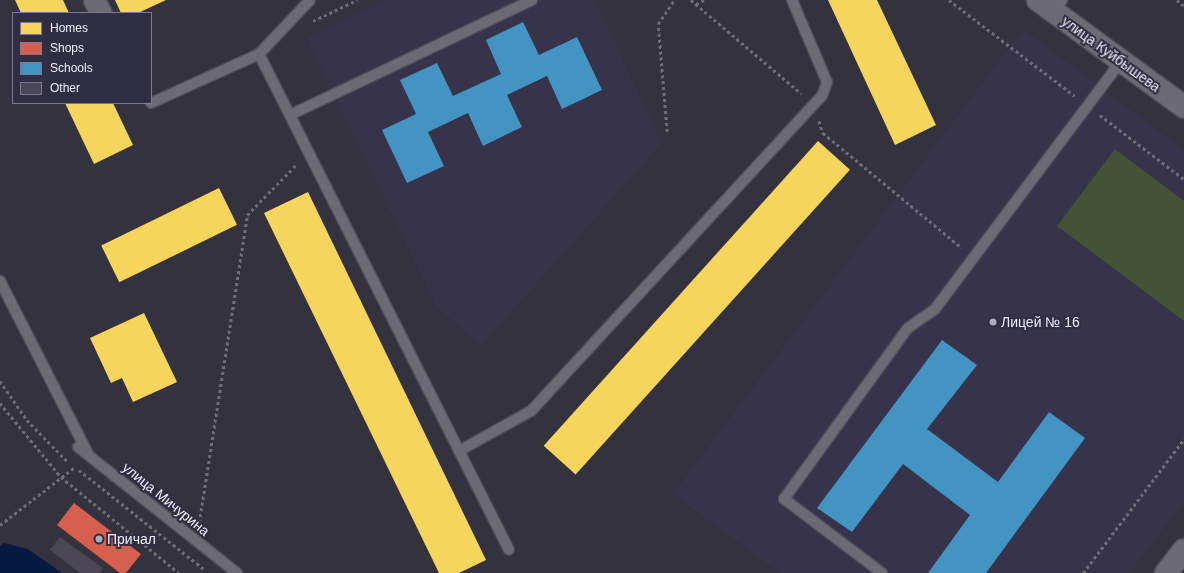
<!DOCTYPE html>
<meta charset="utf-8">
<style>
body{margin:0}
#map{position:relative;width:1184px;height:573px;overflow:hidden;background:#34323e;font-family:Arial,sans-serif}
div>[style]{position:absolute}
[style*='--x']{left:calc(var(--x)*1px);top:calc(var(--y)*1px);width:calc(var(--w)*1px);rotate:calc(var(--a)*1deg)}
.built>*{inset:0;background:#36334b}
.green>*{inset:0;background:#445336}
.water>*{inset:0;background:#061940}
.homes>*{inset:0;background:#f6d55c;transform-origin:0 0}
.shops>*{inset:0;background:#d6604d}
.schools>*{inset:0;background:#4393c3}
.building>*{inset:0;background:#4a4655}
.path>*{height:2.5px;margin-top:-1.25px;transform-origin:0;background:repeating-linear-gradient(90deg,#6f6e76 0 3px,transparent 0 6px)}
.roads{filter:drop-shadow(1px 0 #4f4e58) drop-shadow(-1px 0 #4f4e58) drop-shadow(0 1px #4f4e58) drop-shadow(0 -1px #4f4e58)}
.service>*{height:10px;margin:-5px;padding:0 5px;transform-origin:5px;border-radius:5px;background:#6c6b74}
.minor>*{height:21px;margin:-10.5px;padding:0 10.5px;transform-origin:10.5px;border-radius:10.5px;background:#6c6b74}
.tertiary>*{height:22px;margin:-11px;padding:0 11px;transform-origin:11px;border-radius:11px;background:#6c6b74}
.secondary>*{height:22px;margin:-11px;padding:0 11px;transform-origin:11px;border-radius:11px;background:#6c6b74}
.dots>*{width:11px;height:11px;translate:-50% -50%;box-sizing:border-box;border:2px solid #302e42;border-radius:50%}
span{translate:-50% -50%;white-space:nowrap;text-align:center;line-height:1.15;-webkit-text-stroke:4px #302e42;paint-order:stroke}
.street-label{font-size:14px;color:#eeedfa}
.poi-label{font-size:14px;color:#eeedfa}
.left{translate:0 -50%;text-align:left}
.legend{position:absolute;left:12px;top:12px;width:140px;height:92px;box-sizing:border-box;background:#302e42;border:1px solid #7c7a8c;margin:0;padding:5px 7px;list-style:none;font-size:12px;color:#eeedfa}
.legend li{display:flex;align-items:center;gap:8px;height:20px}
.legend b{width:20px;border:1px solid #7c7a8c}
</style>
<div id="map">
<div class="built">
<div style="clip-path:polygon(386px 0,595px 0,662px 143px,481px 346px,436px 306px,306px 38px)"></div>
<div style="clip-path:polygon(1023px 29px,1184px 150px,1184px 502px,1130px 573px,779px 573px,673px 494px)"></div>
</div>
<div class="green">
<div style="clip-path:polygon(1115px 149px,1184px 201px,1184px 321px,1057px 226px)"></div>
</div>
<div class="water">
<div style="clip-path:polygon(4px 543px,28px 549px,62px 573px,0 573px,0 546px)"></div>
</div>
<div class="homes">
<div style="clip-path:polygon(15px 0,63px 0,69px 13px,21px 13px)"></div>
<div style="clip-path:polygon(115px 0,166px 0,138px 13px,121px 13px)"></div>
<div style="clip-path:polygon(828px 0,877px 0,936px 125px,895px 145px)"></div>
<div style="clip-path:polygon(65px 103px,113px 103px,133px 145px,94px 164px)"></div>
<div style="left:818px;top:141px;width:43px;height:410px;rotate:42deg"></div>
<div style="left:219px;top:188px;width:41px;height:131px;rotate:64deg"></div>
<div style="clip-path:polygon(308px 192px,486px 560px,459px 573px,439px 573px,264px 213px)"></div>
<div style="clip-path:polygon(144px 313px,177px 382px,133px 402px,122px 378px,111px 383px,90px 338px)"></div>
</div>
<div class="shops">
<div style="clip-path:polygon(74px 503px,141px 554px,126px 573px,120px 573px,57px 525px)"></div>
</div>
<div class="schools">
<div style="clip-path:polygon(523px 22px,539px 55px,577px 37px,602px 90px,562px 109px,547px 76px,507px 95px,522px 127px,483px 146px,468px 113px,428px 132px,444px 166px,407px 183px,382px 130px,416px 114px,400px 80px,437px 63px,453px 96px,501px 74px,486px 40px)"></div>
<div style="clip-path:polygon(942px 340px,977px 365px,927px 429px,998px 482px,1049px 412px,1085px 438px,986px 573px,928px 573px,970px 515px,903px 464px,852px 532px,817px 508px)"></div>
</div>
<div class="building">
<div style="clip-path:polygon(60px 537px,103px 568px,100px 573px,80px 573px,50px 550px)"></div>
</div>
<div class="path">
<div style="--x:691;--y:0;--w:145;--a:40.3"></div>
<div style="--x:949;--y:0;--w:158;--a:37.3"></div>
<div style="--x:1177;--y:0;--w:9;--a:41"></div>
<div style="--x:696;--y:4;--w:9;--a:-27"></div>
<div style="--x:313;--y:21;--w:49;--a:-25.5"></div>
<div style="--x:1100;--y:115;--w:106;--a:37.3"></div>
<div style="--x:819;--y:121;--w:13;--a:72"></div>
<div style="--x:823;--y:133;--w:180;--a:39.6"></div>
<div style="--x:667;--y:132;--w:108;--a:-94.8"></div>
<div style="--x:658;--y:24;--w:29;--a:-56"></div>
<div style="--x:0;--y:381;--w:47;--a:55.3"></div>
<div style="--x:27;--y:420;--w:57;--a:45.7"></div>
<div style="--x:0;--y:403;--w:96;--a:50.5"></div>
<div style="--x:61;--y:477;--w:152;--a:39.1"></div>
<div style="--x:79;--y:470;--w:159;--a:38.4"></div>
<div style="--x:199;--y:523;--w:312;--a:-81.1"></div>
<div style="--x:247;--y:215;--w:71;--a:-45.6"></div>
<div style="--x:0;--y:525;--w:96;--a:-37.8"></div>
<div style="--x:1083;--y:573;--w:168;--a:-53"></div>
</div>
<div class="roads">
<div class="service">
<div style="--x:1054;--y:11;--w:14;--a:-54"></div>
<div style="--x:259;--y:54;--w:555;--a:63.25"></div>
<div style="--x:151;--y:103;--w:119;--a:-24.4"></div>
<div style="--x:259;--y:54;--w:74;--a:-46.6"></div>
<div style="--x:290;--y:115;--w:268;--a:-25.4"></div>
<div style="--x:0;--y:281;--w:194;--a:63"></div>
<div style="--x:78;--y:447;--w:203;--a:38.4"></div>
<div style="--x:459;--y:451;--w:82;--a:-29.1"></div>
<div style="--x:531;--y:411;--w:429;--a:-47.3"></div>
<div style="--x:822;--y:96;--w:15;--a:-70"></div>
<div style="--x:827;--y:82;--w:89;--a:-113.1"></div>
<div style="--x:882;--y:573;--w:123;--a:-142.9"></div>
<div style="--x:784;--y:499;--w:211;--a:-54.1"></div>
<div style="--x:908;--y:328;--w:33;--a:-35"></div>
<div style="--x:935;--y:309;--w:310;--a:-53.1"></div>
</div>
<div class="minor">
<div style="--x:94;--y:0;--w:15;--a:62"></div>
</div>
<div class="tertiary">
<div style="--x:1038;--y:0;--w:181;--a:36.2"></div>
</div>
<div class="secondary">
<div style="--x:1166;--y:573;--w:29;--a:-52"></div>
</div>
</div>
<div class="dots">
<div style="left:993px;top:322px;background:#adacb8"></div>
<div style="left:99px;top:539px;background:#adacb8"></div>
</div>
<div class="street-label">
<span style="left:1111px;top:54px;rotate:36deg">улица Куйбышева</span>
<span style="left:166px;top:499px;rotate:39deg">улица Мичурина</span>
</div>
<div class="poi-label">
<span class="left" style="left:1001px;top:322px">Лицей № 16</span>
<span class="left" style="left:107px;top:539px">Причал</span>
</div>
<ul class="legend">
<li><b style="height:11px;background:#f6d55c"></b>Homes</li>
<li><b style="height:11px;background:#d6604d"></b>Shops</li>
<li><b style="height:11px;background:#4393c3"></b>Schools</li>
<li><b style="height:11px;background:#4a4655"></b>Other</li>
</ul>
</div>
